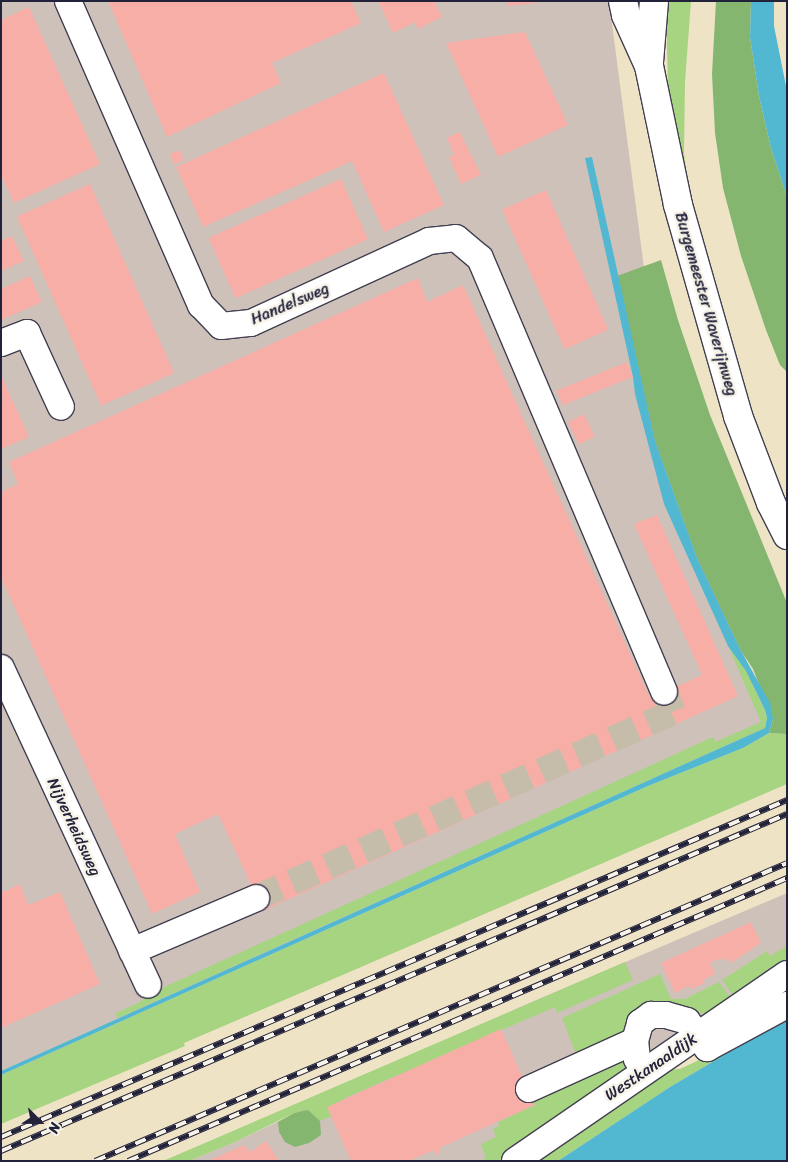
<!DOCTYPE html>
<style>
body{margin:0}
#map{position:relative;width:788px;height:1162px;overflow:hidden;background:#efe3c6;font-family:Sriracha,sans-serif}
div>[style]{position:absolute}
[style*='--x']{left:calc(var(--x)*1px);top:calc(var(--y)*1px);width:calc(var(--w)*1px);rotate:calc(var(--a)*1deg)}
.industrial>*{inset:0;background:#cec1ba}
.green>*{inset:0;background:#a6d481}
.forest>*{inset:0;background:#84b66f}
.water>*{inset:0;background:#52b7d0}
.building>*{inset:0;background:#f6aea7;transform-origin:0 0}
.minor-tunnel>*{height:26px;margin-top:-13px;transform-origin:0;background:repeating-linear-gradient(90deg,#c6bcaa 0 26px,transparent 0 39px)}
.roads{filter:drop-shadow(1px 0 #413f50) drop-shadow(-1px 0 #413f50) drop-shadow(0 1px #413f50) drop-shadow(0 -1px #413f50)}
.minor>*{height:26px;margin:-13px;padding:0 13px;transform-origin:13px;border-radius:13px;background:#fff}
.major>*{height:28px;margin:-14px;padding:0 14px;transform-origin:14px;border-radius:14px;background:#fff}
.rail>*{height:5.5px;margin-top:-2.75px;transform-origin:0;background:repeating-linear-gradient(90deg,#f7f3e8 0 11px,#22223b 0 22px);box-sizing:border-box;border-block:1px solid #22223b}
span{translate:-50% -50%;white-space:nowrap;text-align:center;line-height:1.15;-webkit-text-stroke:5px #f7f3e8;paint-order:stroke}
.street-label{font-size:16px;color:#22223b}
.frame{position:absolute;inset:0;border:2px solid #22223b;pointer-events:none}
.north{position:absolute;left:15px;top:1097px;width:50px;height:50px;-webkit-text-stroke:4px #f7f3e8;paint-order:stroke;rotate:113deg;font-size:14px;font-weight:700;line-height:20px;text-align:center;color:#22223b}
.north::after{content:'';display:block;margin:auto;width:18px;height:22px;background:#22223b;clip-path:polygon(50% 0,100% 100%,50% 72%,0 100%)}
</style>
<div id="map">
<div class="industrial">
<div style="clip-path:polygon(1px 1px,609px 1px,651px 321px,765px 728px,1px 1071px)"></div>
<div style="clip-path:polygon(787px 893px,787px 987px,532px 1161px,189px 1161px,235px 1142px,520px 1007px)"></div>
</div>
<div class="green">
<div style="clip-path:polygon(666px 1px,691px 1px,685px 82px,684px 154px,692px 214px,674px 142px,668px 88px)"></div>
<div style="clip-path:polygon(728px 646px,746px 671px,765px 710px,767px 718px,765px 728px,118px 1018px,116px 1015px,116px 1013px,140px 1002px,149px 994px,713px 737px,715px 742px,761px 722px)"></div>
<div style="clip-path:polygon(769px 733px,787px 734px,787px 784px,184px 1043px,185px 1046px,1px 1124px,1px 1075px,648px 786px,743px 748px)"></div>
<div style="clip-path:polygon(787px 946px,787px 962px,735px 998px,722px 980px,767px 951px,770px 956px)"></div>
<div style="clip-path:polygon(625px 962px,633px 980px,557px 1013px,555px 1007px,345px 1098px,349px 1108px,320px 1121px,308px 1110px,294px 1113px,235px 1142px,189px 1161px,163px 1161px)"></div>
<div style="clip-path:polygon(660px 974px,671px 999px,685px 999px,719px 982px,732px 1000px,710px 1014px,688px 1011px,630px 1029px,577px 1057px,562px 1018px)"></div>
<div style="clip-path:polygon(787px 989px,787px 1018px,670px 1087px,558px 1161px,532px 1161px,665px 1070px,680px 1069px,712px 1054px)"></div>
<div style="clip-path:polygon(629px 1053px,632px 1069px,498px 1161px,475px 1161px,486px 1159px,481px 1144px,496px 1137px,493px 1129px,499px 1126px,498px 1122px,535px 1105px,533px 1100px)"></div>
</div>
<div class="forest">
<div style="clip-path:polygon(716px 1px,751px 1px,750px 37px,759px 96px,771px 148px,787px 197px,787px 372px,780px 365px,766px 330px,741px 256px,723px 188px,715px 133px,712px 74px)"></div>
<div style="clip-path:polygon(661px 260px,678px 320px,710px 415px,787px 603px,787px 734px,769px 733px,773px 719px,753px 669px,740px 649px,697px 558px,655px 441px,617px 276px)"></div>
<div style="clip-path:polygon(308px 1110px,320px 1121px,321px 1135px,309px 1143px,295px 1147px,285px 1142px,279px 1132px,278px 1122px,294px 1113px)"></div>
</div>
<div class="water">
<div style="clip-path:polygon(751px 1px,774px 1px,774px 26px,787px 91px,787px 197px,771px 148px,759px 96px,750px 37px)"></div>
<div style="clip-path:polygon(592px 157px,655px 441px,697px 558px,740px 649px,770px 703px,773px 719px,769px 733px,743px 748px,648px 786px,1px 1075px,1px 1071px,765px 728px,767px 718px,765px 710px,746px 671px,728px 646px,664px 504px,635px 394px,633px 377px,585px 158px)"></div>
<div style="clip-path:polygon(787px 1018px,787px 1161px,558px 1161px,670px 1087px)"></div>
</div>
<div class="building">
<div style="clip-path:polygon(108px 1px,351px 1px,361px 23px,272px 63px,281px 83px,167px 137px)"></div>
<div style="clip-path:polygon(378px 1px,434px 1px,442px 17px,418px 29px,415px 22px,393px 33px)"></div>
<div style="clip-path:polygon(507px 1px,535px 1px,536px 3px,508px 6px)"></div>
<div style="clip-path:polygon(29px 7px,100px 164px,14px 203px,1px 175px,1px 20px)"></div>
<div style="clip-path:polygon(525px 32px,568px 125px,498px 157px,446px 43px)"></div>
<div style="clip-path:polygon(384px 73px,444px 205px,384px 232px,352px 161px,203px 227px,176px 167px)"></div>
<div style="clip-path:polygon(460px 132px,481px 175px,461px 184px,449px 157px,454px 155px,447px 138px)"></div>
<div style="left:180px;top:150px;width:11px;height:11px;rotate:68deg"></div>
<div style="left:341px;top:179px;width:66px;height:145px;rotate:66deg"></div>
<div style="left:90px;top:184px;width:207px;height:80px;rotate:66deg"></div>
<div style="left:546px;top:190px;width:153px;height:48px;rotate:66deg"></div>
<div style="clip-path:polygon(12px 236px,24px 261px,1px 271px,1px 241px)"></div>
<div style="clip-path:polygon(30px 276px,42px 302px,1px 320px,1px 289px)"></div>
<div style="clip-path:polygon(418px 278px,427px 302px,463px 285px,650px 698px,702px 675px,634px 524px,657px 515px,738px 696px,263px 911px,218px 814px,175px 834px,200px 892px,152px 914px,1px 577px,1px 492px,18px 484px,9px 462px)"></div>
<div style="left:627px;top:362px;width:16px;height:76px;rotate:68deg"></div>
<div style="clip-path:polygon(1px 375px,29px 437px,1px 449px)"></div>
<div style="left:584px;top:414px;width:25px;height:18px;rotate:64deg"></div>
<div style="clip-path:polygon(20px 884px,28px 905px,60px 892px,100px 984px,1px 1028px,1px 888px,3px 892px)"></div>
<div style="clip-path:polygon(751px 922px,761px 943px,731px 963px,728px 958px,723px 961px,721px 958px,710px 963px,715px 974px,703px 980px,705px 983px,691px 989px,689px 986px,675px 993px,661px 963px)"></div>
<div style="clip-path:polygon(501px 1029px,535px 1105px,439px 1148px,441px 1152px,436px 1155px,434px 1150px,409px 1161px,351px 1161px,327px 1107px)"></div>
<div style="clip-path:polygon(266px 1141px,279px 1161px,208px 1161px,244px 1145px,250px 1152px)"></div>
</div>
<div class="minor-tunnel">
<div style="--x:256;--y:898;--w:457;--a:-24"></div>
<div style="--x:673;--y:712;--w:22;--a:-114"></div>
</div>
<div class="roads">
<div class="minor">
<div style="--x:68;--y:1;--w:332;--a:66.4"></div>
<div style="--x:201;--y:305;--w:29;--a:46"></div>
<div style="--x:221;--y:326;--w:30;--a:-6"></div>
<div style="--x:251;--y:323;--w:196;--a:-24.7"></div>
<div style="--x:429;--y:241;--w:27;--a:-6"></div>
<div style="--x:456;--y:238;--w:31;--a:40"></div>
<div style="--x:480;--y:258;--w:471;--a:67"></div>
<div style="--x:1;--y:343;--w:28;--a:-21"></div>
<div style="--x:27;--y:333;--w:81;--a:65.3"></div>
<div style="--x:1;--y:668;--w:349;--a:65.1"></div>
<div style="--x:132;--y:951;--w:135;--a:-23.1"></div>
<div style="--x:644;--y:1072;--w:15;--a:-118"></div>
<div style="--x:637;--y:1059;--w:18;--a:-96"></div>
<div style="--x:635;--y:1041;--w:19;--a:-74"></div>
<div style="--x:640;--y:1023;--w:14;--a:-36"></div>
<div style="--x:651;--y:1015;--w:15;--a:0"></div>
<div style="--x:666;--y:1015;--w:22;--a:16"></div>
<div style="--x:687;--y:1021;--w:34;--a:53"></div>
<div style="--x:707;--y:1048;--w:91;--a:-28.3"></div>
<div style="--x:529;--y:1089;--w:116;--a:-24.4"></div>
<div style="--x:515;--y:1161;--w:330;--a:-34.5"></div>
</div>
<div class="major">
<div style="--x:623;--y:1;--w:14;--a:78"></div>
<div style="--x:626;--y:15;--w:56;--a:65.7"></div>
<div style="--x:649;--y:66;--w:142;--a:78.2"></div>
<div style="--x:678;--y:205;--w:219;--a:74.1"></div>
<div style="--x:738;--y:416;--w:93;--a:69.2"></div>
<div style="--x:771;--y:503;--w:36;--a:63"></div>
<div style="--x:649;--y:62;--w:61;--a:-85.3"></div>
</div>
</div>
<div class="rail">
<div style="--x:1;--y:1137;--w:855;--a:-23.21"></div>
<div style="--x:1;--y:1151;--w:855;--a:-23.21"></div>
<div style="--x:95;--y:1161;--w:753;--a:-23.3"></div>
<div style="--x:128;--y:1161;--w:717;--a:-23.24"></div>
</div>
<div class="street-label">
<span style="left:290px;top:304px;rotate:-23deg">Handelsweg</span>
<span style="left:706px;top:304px;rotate:74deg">Burgemeester Waverijnweg</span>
<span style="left:74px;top:827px;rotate:65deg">Nijverheidsweg</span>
<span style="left:651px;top:1067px;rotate:-34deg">Westkanaaldijk</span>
</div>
<div class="frame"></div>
<div class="north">N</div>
</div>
